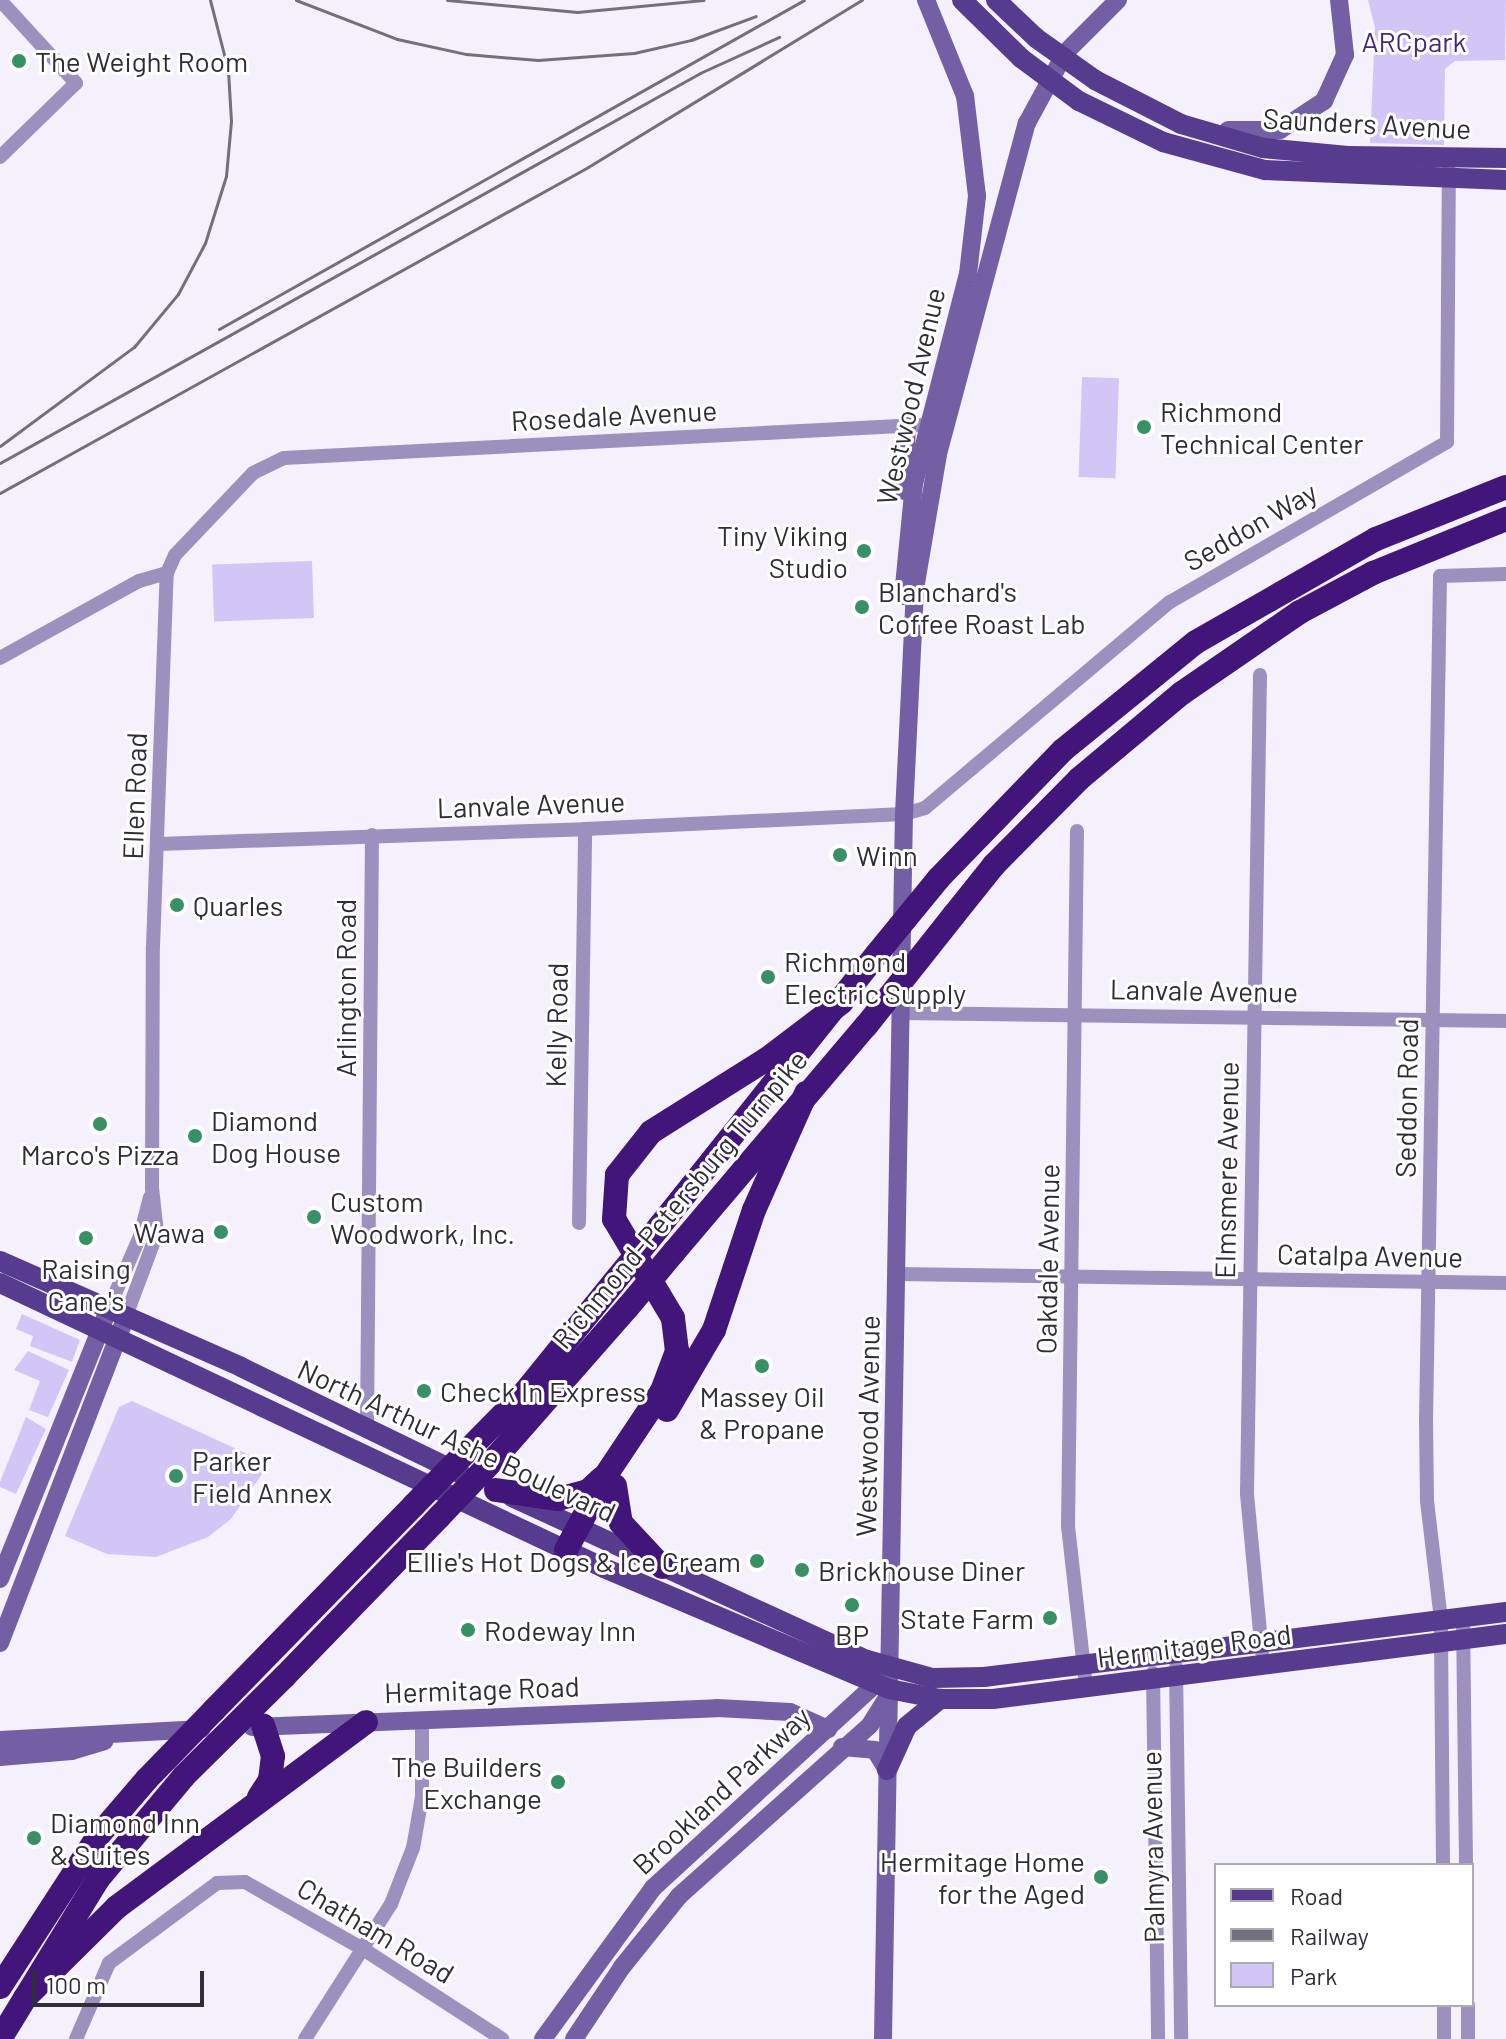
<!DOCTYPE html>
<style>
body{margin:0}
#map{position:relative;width:1506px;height:2039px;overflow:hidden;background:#f4f1fd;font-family:Barlow,sans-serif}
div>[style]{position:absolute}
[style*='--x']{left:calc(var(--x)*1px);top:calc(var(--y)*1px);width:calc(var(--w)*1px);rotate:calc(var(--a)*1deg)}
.green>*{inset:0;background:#d2c6f6;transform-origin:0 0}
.street>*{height:14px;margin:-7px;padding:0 7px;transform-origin:7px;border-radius:7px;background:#9c90bf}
.secondary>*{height:18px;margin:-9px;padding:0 9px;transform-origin:9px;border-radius:9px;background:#735fa3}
.primary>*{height:20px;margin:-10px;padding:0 10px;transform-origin:10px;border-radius:10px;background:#573b8e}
.highway>*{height:24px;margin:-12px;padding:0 12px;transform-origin:12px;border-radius:12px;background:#41157a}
.rail>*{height:3px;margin:-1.5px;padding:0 1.5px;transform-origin:1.5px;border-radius:1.5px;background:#72707a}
.primary-bridge>*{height:20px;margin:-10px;padding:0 10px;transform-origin:10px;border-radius:10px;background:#573b8e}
.highway-bridge>*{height:24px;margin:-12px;padding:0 12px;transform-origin:12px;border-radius:12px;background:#41157a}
.dots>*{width:22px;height:22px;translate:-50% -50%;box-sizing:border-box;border:4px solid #fff;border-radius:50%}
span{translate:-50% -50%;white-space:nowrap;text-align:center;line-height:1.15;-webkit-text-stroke:6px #fff;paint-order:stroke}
.park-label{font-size:28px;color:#452976}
.poi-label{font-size:28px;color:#2f2d37}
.left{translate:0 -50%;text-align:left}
.right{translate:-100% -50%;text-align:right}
.street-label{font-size:28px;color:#2f2d37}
.legend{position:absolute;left:1214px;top:1863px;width:260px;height:144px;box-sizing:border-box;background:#fff;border:2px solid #acabaf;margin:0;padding:10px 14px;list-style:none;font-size:24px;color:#2f2d37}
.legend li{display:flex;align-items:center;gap:16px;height:40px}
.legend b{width:40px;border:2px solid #acabaf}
.scale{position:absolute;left:32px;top:1971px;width:172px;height:36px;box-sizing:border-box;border:4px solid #2f2d37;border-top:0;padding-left:10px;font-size:24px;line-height:28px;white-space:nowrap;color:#2f2d37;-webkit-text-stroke:6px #fff;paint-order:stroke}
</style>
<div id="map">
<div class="green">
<div style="clip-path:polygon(1368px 0,1506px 0,1505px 60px,1455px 61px,1445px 69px,1444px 145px,1370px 143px,1375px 28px)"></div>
<div style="left:1082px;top:377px;width:37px;height:100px;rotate:2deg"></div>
<div style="left:312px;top:561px;width:57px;height:100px;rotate:88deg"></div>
<div style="clip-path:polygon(22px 1314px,80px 1340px,72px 1362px,30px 1346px,33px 1336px,16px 1329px)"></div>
<div style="clip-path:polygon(28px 1351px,69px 1370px,48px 1417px,29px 1410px,40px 1381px,14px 1370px)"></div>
<div style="clip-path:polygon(132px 1401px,269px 1464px,231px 1519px,208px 1537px,156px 1557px,107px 1554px,65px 1536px,119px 1407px)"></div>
<div style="clip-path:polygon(26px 1417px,46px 1429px,16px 1494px,0 1487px,0 1482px)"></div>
</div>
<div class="street">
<div style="--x:0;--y:157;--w:106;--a:-44.2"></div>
<div style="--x:76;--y:83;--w:113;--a:-132.5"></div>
<div style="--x:0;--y:658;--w:159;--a:-29"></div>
<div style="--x:139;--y:581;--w:29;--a:-16"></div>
<div style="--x:1260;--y:675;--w:819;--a:90.91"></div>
<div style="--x:1247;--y:1494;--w:159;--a:84.6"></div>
<div style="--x:1077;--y:831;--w:695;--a:90.74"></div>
<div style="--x:1068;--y:1526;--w:162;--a:83.6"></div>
<div style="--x:159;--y:844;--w:426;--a:-2"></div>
<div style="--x:585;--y:829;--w:319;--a:-2.7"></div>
<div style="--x:904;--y:814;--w:22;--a:-16"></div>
<div style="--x:925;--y:808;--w:320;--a:-40.1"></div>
<div style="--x:1170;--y:602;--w:320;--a:-30"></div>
<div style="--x:1447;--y:442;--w:272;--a:-89.6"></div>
<div style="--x:901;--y:1013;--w:605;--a:0.76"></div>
<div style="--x:579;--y:1223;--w:394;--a:-89.1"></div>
<div style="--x:897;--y:1274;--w:609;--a:0.85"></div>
<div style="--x:108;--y:1310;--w:81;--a:-66.6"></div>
<div style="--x:140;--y:1236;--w:40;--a:-75.6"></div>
<div style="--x:126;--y:1316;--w:89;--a:-69.5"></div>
<div style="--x:157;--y:1233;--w:45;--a:-96.3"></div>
<div style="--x:152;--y:1188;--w:241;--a:-89.8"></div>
<div style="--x:153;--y:947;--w:374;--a:-87.9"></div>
<div style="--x:167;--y:573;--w:20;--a:-66"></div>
<div style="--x:175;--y:555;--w:113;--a:-46.4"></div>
<div style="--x:253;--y:473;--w:34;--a:-26"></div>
<div style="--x:284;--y:458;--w:655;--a:-2.98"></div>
<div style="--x:367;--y:1430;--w:595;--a:-89.52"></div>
<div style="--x:1463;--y:1618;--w:247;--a:89.3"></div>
<div style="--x:1176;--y:1667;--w:372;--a:89.2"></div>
<div style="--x:1153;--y:1673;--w:366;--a:89.2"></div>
<div style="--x:1443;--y:1865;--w:245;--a:-90.5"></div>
<div style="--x:1441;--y:1620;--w:120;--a:-96.7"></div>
<div style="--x:1427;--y:1501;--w:79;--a:-90.7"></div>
<div style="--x:1426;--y:1422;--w:846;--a:-89.05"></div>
<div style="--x:1440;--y:576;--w:66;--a:-1.7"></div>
<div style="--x:1444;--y:2005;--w:34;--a:90"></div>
<div style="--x:1468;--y:2005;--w:34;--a:90"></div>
<div style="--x:76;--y:2039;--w:83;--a:-66.5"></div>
<div style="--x:109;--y:1963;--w:134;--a:-36.5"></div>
<div style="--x:217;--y:1883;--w:28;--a:-2"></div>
<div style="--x:245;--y:1882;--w:136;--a:29.6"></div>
<div style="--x:363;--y:1949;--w:166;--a:32.9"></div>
<div style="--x:305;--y:2039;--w:160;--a:-57.5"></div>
<div style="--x:391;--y:1904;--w:60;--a:-68.6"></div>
<div style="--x:413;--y:1848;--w:52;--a:-80"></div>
<div style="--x:422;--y:1797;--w:78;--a:-90"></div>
</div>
<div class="secondary">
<div style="--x:1228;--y:130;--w:52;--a:0"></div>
<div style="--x:1280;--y:130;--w:53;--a:-33.4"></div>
<div style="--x:1324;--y:101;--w:51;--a:-65.5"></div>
<div style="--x:1345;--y:55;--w:55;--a:-96.2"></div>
<div style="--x:904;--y:491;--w:66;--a:-87.4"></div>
<div style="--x:903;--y:596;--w:113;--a:-84.4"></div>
<div style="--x:914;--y:484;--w:217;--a:-75.6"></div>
<div style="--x:968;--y:274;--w:79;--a:-83.4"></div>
<div style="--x:977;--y:196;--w:101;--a:-96.8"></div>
<div style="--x:965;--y:96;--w:104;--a:-112.1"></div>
<div style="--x:0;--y:1579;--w:290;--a:-68.1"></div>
<div style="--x:0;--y:1643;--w:350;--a:-68.9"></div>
<div style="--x:252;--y:1727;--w:465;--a:-2.3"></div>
<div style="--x:717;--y:1708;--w:73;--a:3.1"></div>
<div style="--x:790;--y:1712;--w:42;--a:24.1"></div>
<div style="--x:0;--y:1740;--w:202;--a:-3.1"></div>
<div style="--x:842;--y:1747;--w:33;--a:5"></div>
<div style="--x:875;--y:1750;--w:21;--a:59"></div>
<div style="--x:0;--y:1757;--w:72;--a:-4.8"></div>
<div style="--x:72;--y:1751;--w:34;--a:-17"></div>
<div style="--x:543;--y:2039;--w:187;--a:-53.9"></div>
<div style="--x:653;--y:1888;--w:314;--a:-42.5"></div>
<div style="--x:574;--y:2039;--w:87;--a:-56.3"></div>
<div style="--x:622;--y:1967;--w:91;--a:-51.2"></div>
<div style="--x:679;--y:1896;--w:256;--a:-41.8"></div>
<div style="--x:870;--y:1725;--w:31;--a:-58"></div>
<div style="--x:883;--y:2039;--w:1225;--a:-89.02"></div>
<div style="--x:904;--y:814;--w:225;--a:-87.2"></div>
<div style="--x:915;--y:589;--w:137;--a:-80.3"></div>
<div style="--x:938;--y:454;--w:343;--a:-75"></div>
<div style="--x:1027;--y:123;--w:80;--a:-61.5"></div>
<div style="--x:1065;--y:53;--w:75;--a:-45"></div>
</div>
<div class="primary">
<div style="--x:1095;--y:80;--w:97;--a:27.1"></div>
<div style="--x:1181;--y:124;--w:85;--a:16.3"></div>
<div style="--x:1263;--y:148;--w:85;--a:5.4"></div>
<div style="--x:1348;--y:156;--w:158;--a:0.7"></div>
<div style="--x:1079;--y:101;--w:93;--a:26"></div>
<div style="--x:1163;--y:142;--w:106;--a:15.4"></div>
<div style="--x:1265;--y:170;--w:241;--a:2.4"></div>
<div style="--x:0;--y:1261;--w:263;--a:23.7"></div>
<div style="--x:241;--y:1367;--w:245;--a:25.9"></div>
<div style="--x:0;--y:1283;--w:668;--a:25.26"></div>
<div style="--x:604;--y:1568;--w:310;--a:23"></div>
<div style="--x:889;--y:1689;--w:52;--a:11.1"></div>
<div style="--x:940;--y:1699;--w:53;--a:0"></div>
<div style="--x:993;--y:1699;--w:517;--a:-7.22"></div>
<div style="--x:512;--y:1497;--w:391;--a:24.7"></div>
<div style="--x:867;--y:1660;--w:67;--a:15.5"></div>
<div style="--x:932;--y:1678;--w:52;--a:-1.1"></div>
<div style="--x:984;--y:1677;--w:526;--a:-7.1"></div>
<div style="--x:887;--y:1770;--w:48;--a:-65.6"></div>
<div style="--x:907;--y:1726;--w:43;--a:-39.3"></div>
</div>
<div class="highway">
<div style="--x:939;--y:878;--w:178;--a:-45.9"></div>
<div style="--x:1063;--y:750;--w:171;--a:-39.1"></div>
<div style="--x:1196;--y:642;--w:207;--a:-29.8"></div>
<div style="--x:1376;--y:539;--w:140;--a:-21.8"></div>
<div style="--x:954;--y:915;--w:64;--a:-51.3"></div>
<div style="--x:994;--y:865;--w:121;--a:-45.3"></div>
<div style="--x:1079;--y:779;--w:134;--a:-39.9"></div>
<div style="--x:1182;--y:693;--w:143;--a:-34.5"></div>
<div style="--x:1300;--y:612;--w:83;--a:-28.1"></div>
<div style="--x:1373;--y:573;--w:144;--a:-22.1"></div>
<div style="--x:659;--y:1227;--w:348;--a:-51.4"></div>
<div style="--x:674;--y:1252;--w:297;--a:-49.7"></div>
<div style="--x:667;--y:1410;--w:93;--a:-59.6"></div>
<div style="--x:714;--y:1330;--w:126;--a:-71.6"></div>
<div style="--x:754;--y:1210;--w:128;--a:-66"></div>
<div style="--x:470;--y:1448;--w:78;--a:-45.5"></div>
<div style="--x:525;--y:1392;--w:141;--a:-51"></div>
<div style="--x:497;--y:1456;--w:198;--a:-48.7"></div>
<div style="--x:615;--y:1486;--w:37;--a:81"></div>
<div style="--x:621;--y:1523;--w:60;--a:47"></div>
<div style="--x:496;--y:1490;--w:63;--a:8.3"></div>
<div style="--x:558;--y:1499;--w:31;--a:-15"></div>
<div style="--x:588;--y:1491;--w:18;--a:-43"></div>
<div style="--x:566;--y:1550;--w:85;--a:-61.9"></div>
<div style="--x:606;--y:1475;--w:101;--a:-56.3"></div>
<div style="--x:662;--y:1391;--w:43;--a:-69.4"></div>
<div style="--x:677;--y:1351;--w:33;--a:-97"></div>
<div style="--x:673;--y:1318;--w:115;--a:-120.8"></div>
<div style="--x:614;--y:1219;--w:44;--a:-86.1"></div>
<div style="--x:617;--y:1175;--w:55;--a:-51.7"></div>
<div style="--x:651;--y:1132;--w:137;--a:-32.2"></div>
<div style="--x:767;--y:1059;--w:94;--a:-37.2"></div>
<div style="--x:284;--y:1677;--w:223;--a:-45.9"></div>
<div style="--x:214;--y:1710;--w:286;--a:-45.7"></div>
<div style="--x:259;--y:1797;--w:20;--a:-57"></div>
<div style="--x:270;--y:1780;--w:24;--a:-83"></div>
<div style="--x:273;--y:1756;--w:32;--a:-108"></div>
<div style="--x:0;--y:1987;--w:180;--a:-57"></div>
<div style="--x:98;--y:1836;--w:75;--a:-49.3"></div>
<div style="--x:25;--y:1998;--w:129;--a:-44.7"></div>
<div style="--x:117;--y:1907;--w:310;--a:-36.6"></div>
<div style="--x:0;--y:2039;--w:188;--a:-58.5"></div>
<div style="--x:98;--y:1879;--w:134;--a:-50.1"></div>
</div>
<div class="rail">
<div style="--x:296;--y:0;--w:108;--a:21.1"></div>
<div style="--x:397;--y:39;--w:71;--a:12.3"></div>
<div style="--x:466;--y:54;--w:72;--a:4.8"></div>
<div style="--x:538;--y:60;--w:96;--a:-4.2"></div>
<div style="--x:634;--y:53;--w:58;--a:-12.8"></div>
<div style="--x:691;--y:40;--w:69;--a:-20.3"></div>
<div style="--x:447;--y:0;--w:131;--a:5.3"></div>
<div style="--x:577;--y:12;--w:127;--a:-5.4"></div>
<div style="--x:219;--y:329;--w:671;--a:-29.35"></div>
<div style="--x:0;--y:446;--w:167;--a:-36.5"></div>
<div style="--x:134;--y:347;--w:69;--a:-50.3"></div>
<div style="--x:178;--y:294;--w:58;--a:-62.1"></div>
<div style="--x:205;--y:243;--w:70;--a:-72.6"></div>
<div style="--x:226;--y:176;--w:55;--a:-84.8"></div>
<div style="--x:231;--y:121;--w:51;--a:-93.4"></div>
<div style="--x:228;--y:70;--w:72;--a:-104.4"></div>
<div style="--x:0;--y:463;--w:801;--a:-29.12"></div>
<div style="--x:700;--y:73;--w:87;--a:-24.5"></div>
<div style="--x:0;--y:493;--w:672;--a:-29"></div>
<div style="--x:588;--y:167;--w:321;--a:-31.4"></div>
</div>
<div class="primary-bridge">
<div style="--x:962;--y:0;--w:83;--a:44.5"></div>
<div style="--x:1021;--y:58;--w:72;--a:36.6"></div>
<div style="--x:996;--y:0;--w:55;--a:43.5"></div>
<div style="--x:1036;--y:38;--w:72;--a:35.4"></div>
</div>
<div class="highway-bridge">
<div style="--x:876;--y:955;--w:99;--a:-50.7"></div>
<div style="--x:866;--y:1026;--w:142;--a:-51.6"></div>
<div style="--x:614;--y:1282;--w:71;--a:-50.7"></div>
<div style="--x:628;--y:1307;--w:72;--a:-50.1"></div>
<div style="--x:414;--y:1505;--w:80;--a:-45.5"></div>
<div style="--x:439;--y:1517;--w:84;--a:-46.4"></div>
<div style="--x:184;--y:1776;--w:141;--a:-44.7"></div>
<div style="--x:147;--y:1779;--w:96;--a:-45.8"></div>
</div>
<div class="dots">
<div style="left:19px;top:61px;background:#389065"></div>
<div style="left:1144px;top:427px;background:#389065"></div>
<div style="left:864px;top:551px;background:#389065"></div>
<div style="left:862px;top:607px;background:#389065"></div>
<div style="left:840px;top:855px;background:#389065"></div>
<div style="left:177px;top:905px;background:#389065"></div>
<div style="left:768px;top:977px;background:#389065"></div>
<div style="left:100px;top:1124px;background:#389065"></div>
<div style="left:195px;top:1136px;background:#389065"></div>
<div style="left:314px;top:1217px;background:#389065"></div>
<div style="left:221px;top:1232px;background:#389065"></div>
<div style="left:86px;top:1238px;background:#389065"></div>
<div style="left:762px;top:1366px;background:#389065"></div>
<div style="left:424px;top:1391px;background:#389065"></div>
<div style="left:176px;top:1476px;background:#389065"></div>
<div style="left:757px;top:1561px;background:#389065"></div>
<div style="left:802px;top:1570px;background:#389065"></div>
<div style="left:852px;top:1605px;background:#389065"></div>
<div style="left:1050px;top:1618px;background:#389065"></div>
<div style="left:468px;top:1630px;background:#389065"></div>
<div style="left:558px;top:1782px;background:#389065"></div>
<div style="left:34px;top:1838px;background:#389065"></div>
<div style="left:1101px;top:1877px;background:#389065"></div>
</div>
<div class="park-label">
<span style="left:1414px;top:41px">ARCpark</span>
</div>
<div class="poi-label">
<span class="left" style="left:35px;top:61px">The Weight Room</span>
<span class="left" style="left:1160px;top:427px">Richmond<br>Technical Center</span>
<span class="right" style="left:848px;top:551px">Tiny Viking<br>Studio</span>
<span class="left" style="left:878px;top:607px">Blanchard's<br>Coffee Roast Lab</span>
<span class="left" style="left:856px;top:855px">Winn</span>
<span class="left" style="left:193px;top:905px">Quarles</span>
<span class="left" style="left:784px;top:977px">Richmond<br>Electric Supply</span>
<span class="left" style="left:211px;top:1136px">Diamond<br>Dog House</span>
<span style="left:100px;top:1154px">Marco's Pizza</span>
<span class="left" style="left:330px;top:1217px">Custom<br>Woodwork, Inc.</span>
<span class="right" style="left:205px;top:1232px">Wawa</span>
<span style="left:86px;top:1284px">Raising<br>Cane's</span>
<span class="left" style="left:440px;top:1391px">Check In Express</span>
<span style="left:762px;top:1412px">Massey Oil<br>&amp; Propane</span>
<span class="left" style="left:192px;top:1476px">Parker<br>Field Annex</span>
<span class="right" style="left:741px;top:1561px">Ellie's Hot Dogs &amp; Ice Cream</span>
<span class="left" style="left:818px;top:1570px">Brickhouse Diner</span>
<span class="right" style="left:1034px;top:1618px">State Farm</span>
<span class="left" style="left:484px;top:1630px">Rodeway Inn</span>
<span style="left:852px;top:1634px">BP</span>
<span class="right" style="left:542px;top:1782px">The Builders<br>Exchange</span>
<span class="left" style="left:50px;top:1838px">Diamond Inn<br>&amp; Suites</span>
<span class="right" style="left:1085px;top:1877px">Hermitage Home<br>for the Aged</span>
</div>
<div class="street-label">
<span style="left:1367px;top:123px;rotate:3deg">Saunders Avenue</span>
<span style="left:910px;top:396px;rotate:-77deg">Westwood Avenue</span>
<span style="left:614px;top:415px;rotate:-3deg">Rosedale Avenue</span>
<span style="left:1250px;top:526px;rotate:-30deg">Seddon Way</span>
<span style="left:134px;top:796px;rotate:-88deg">Ellen Road</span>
<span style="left:531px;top:804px;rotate:-2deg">Lanvale Avenue</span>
<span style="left:345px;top:988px;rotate:-90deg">Arlington Road</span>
<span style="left:1204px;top:990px;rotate:1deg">Lanvale Avenue</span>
<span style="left:556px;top:1025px;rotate:-89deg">Kelly Road</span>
<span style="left:1406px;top:1098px;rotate:-89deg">Seddon Road</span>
<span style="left:1226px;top:1170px;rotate:-89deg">Elmsmere Avenue</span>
<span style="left:679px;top:1199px;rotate:-50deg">Richmond-Petersburg Turnpike</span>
<span style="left:1370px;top:1255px;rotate:1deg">Catalpa Avenue</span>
<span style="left:1047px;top:1259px;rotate:-89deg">Oakdale Avenue</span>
<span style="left:867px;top:1426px;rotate:-89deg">Westwood Avenue</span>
<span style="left:457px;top:1440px;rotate:25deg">North Arthur Ashe Boulevard</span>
<span style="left:1194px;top:1645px;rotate:-7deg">Hermitage Road</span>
<span style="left:482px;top:1689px;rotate:-2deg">Hermitage Road</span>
<span style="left:721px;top:1790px;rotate:-43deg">Brookland Parkway</span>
<span style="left:1152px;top:1847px;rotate:-91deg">Palmyra Avenue</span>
<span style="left:376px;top:1930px;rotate:31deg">Chatham Road</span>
</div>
<ul class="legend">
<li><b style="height:10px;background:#573b8e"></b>Road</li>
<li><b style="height:10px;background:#72707a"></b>Railway</li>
<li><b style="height:22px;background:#d2c6f6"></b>Park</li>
</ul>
<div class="scale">100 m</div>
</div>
